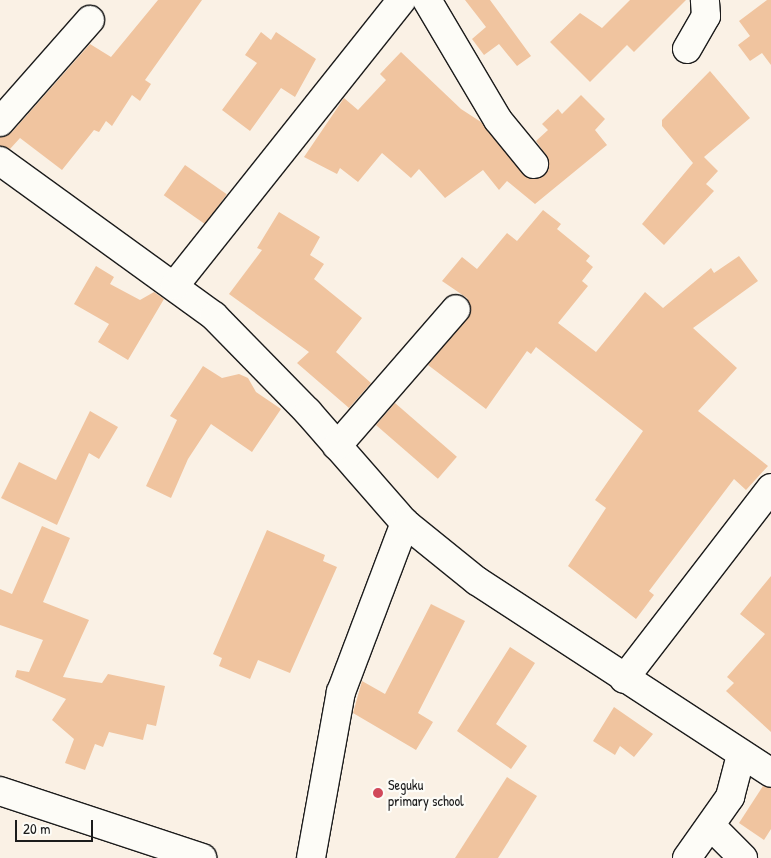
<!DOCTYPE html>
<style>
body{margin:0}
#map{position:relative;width:771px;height:858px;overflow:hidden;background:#faf1e5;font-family:"Patrick Hand",sans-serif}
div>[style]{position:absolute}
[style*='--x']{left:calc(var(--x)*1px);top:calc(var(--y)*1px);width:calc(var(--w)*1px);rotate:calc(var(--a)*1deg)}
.building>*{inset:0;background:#f0c49f;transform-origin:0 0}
.roads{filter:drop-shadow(1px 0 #1c1c1c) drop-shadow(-1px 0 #1c1c1c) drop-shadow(0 1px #1c1c1c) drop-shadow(0 -1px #1c1c1c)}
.minor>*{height:28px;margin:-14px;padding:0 14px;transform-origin:14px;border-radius:14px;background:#fdfcf7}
.dots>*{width:14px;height:14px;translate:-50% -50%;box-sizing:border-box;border:2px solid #fdfcf7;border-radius:50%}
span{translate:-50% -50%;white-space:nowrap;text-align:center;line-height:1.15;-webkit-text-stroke:4.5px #fdfcf7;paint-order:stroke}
.poi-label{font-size:14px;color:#1c1c1c}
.left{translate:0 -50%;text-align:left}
.scale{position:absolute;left:15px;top:820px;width:78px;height:22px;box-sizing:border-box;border:2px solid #1c1c1c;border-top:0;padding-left:6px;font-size:15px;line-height:18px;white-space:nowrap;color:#1c1c1c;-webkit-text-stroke:4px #fdfcf7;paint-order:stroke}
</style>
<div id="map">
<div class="building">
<div style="clip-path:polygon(158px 0,202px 0,145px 80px,151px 84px,140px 101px,132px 95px,112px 126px,106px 121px,99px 132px,94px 130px,62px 170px,20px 138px,10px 149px,0 146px,0 137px,12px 132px,90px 44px,111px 57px)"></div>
<div style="clip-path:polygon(465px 0,490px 0,531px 56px,517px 66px,499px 44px,484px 55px,472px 39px,486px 27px)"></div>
<div style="clip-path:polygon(630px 0,686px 0,634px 52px,627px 45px,590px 82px,550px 42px,580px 13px,602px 28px)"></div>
<div style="clip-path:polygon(767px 0,771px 0,771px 65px,762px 53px,750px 61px,738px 45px,750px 36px,739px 21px)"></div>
<div style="clip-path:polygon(261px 32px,271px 40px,276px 32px,316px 59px,295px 97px,281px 88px,250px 131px,222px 110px,257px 63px,245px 55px)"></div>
<div style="clip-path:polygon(401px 52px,461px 109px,481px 122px,528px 178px,543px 176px,549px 169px,546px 155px,536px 141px,548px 130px,542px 124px,558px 109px,562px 114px,581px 95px,605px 119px,595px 130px,607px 145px,535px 204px,507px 181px,499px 190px,483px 170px,445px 198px,419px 169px,411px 178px,382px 153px,358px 182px,340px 168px,337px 174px,304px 157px,344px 98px,358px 110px,386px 80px,380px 74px)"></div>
<div style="clip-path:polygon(710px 71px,750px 118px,704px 157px,718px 171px,706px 184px,714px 191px,664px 245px,642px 224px,693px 163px,662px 126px,662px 120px)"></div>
<div style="left:185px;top:165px;width:51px;height:37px;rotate:35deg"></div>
<div style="clip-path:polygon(543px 210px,561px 224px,557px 229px,590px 256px,586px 261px,593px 267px,582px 281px,588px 286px,558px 323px,596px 352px,645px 292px,663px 308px,711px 268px,714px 273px,739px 256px,758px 281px,693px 328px,737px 368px,698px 411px,768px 466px,746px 490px,734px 479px,649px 591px,654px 595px,636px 619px,568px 566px,606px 508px,595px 500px,643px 431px,536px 347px,531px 354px,527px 351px,486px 409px,428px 365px,471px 311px,467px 298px,442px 281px,462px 257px,477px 269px,507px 233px,517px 241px)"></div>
<div style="clip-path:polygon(279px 212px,320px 237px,310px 255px,324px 264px,314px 279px,362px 318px,336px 352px,371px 383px,349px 408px,297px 363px,309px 352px,229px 294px,262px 250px,257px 248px)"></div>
<div style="clip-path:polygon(96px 266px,114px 277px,110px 284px,140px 300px,154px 292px,164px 299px,128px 360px,98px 342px,109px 324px,74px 304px)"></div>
<div style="clip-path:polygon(203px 366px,222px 378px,239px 374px,248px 378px,256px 392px,281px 409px,252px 452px,211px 424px,188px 459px,171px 498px,146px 486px,177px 420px,170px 416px)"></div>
<div style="left:395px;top:403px;width:82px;height:29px;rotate:41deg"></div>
<div style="clip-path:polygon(90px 411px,118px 427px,99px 459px,89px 453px,57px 525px,1px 498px,19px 462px,56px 480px)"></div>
<div style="clip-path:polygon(42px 526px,70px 538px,43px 602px,89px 620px,63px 677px,102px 683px,108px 674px,165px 686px,156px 726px,147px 724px,143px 740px,109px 732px,103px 747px,95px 744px,85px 770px,65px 763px,74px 739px,52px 720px,66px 699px,15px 677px,17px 670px,29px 672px,43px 640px,0 625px,0 589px,12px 594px)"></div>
<div style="clip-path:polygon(267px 530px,325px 555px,323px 561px,337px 567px,290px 673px,258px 660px,250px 679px,219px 666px,222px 658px,213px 654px)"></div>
<div style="clip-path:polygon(771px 576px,771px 732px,726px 691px,734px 683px,727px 677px,765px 634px,740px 614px)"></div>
<div style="clip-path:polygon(431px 604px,465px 621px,418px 713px,433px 722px,416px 750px,353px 713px,362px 681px,385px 694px)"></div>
<div style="clip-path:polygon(510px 647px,535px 663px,496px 724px,527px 746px,511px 769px,457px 731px)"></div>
<div style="clip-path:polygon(614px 707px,653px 734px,634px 757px,620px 746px,615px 755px,593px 741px)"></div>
<div style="clip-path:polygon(507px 777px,537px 796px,498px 858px,455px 858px)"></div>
<div style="clip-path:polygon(763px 786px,771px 788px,771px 829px,764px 840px,739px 823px)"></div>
</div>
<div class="roads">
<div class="minor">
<div style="--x:427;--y:0;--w:139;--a:59.4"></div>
<div style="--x:498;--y:120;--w:57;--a:50.7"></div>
<div style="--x:687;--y:49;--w:38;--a:-60"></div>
<div style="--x:706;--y:16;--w:16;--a:-94"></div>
<div style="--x:0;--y:122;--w:136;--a:-48.6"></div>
<div style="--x:0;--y:161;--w:264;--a:35.9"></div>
<div style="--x:214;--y:316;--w:134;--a:45.6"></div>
<div style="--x:308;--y:412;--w:147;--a:48.9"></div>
<div style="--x:405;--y:523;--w:92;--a:38.9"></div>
<div style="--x:477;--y:581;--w:351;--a:33.1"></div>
<div style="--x:175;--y:285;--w:364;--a:-51.5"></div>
<div style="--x:337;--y:446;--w:181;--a:-49"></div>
<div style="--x:624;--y:679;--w:241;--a:-52.4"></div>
<div style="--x:0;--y:791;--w:213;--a:18.3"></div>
<div style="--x:712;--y:827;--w:44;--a:45"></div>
<div style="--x:311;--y:858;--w:169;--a:-79.8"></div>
<div style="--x:341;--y:692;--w:181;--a:-69.3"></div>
<div style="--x:687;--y:858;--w:75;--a:-54.8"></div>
<div style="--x:730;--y:797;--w:43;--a:-75.3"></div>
</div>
</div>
<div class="dots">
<div style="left:378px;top:793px;background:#d1495b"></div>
</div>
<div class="poi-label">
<span class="left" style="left:388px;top:793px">Seguku<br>primary school</span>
</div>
<div class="scale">20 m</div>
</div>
